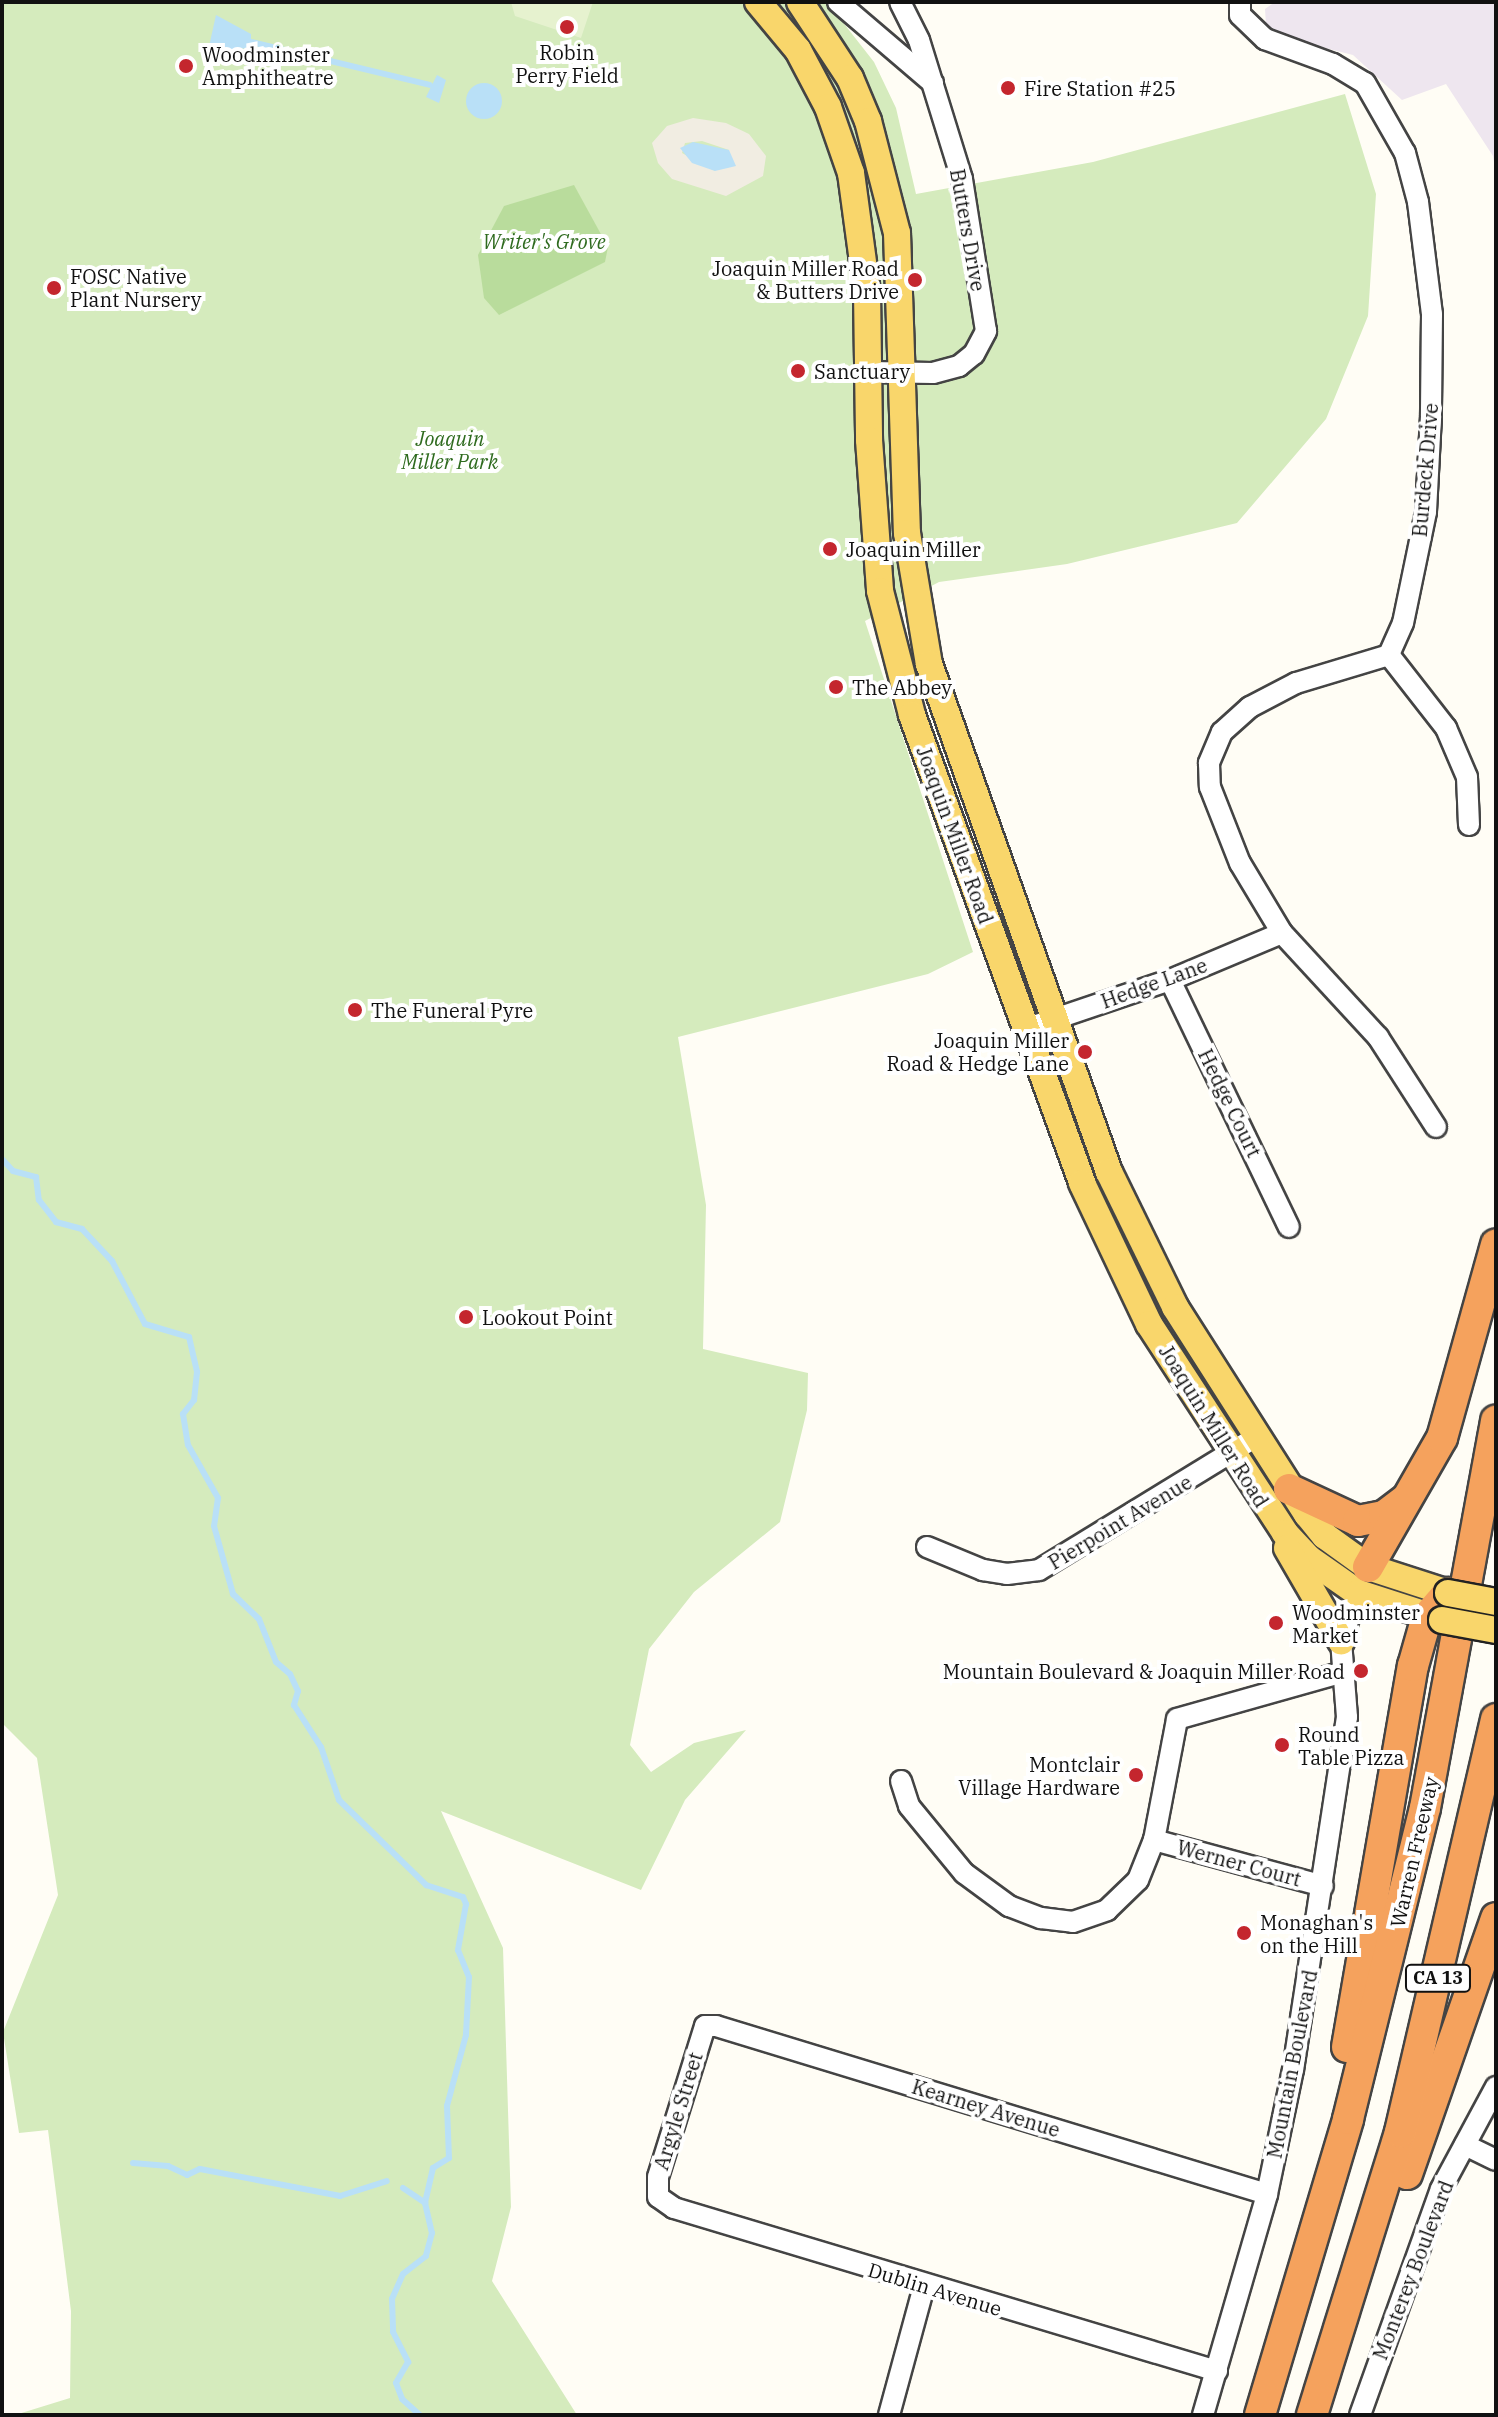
<!DOCTYPE html>
<style>
body{margin:0}
#map{position:relative;width:1498px;height:2417px;overflow:hidden;background:#fffdf5;font-family:"IBM Plex Serif",serif}
div>[style]{position:absolute}
[style*='--x']{left:calc(var(--x)*1px);top:calc(var(--y)*1px);width:calc(var(--w)*1px);rotate:calc(var(--a)*1deg)}
.industrial>*{inset:0;background:#eee6ef}
.green>*{inset:0;background:#d5ebbd}
.forest>*{inset:0;background:#b9dc9c}
.pitch>*{inset:0;background:#e6f2cf}
.plaza>*{inset:0;background:#f1ede2}
.water>*{inset:0;background:#b9e0f7}
.round{border-radius:50%}
.stream>*{height:6px;margin:-3px;padding:0 3px;transform-origin:3px;border-radius:3px;background:#b9e0f7}
.roads{filter:drop-shadow(2px 0 #444) drop-shadow(-2px 0 #444) drop-shadow(0 2px #444) drop-shadow(0 -2px #444)}
.minor>*{height:20px;margin:-10px;padding:0 10px;transform-origin:10px;border-radius:10px;background:#fff}
.major>*{height:26px;margin:-13px;padding:0 13px;transform-origin:13px;border-radius:13px;background:#f9d66b}
.highway>*{height:30px;margin:-15px;padding:0 15px;transform-origin:15px;border-radius:15px;background:#f5a25d}
.bridges{filter:drop-shadow(2px 0 #222) drop-shadow(-2px 0 #222) drop-shadow(0 2px #222) drop-shadow(0 -2px #222)}
.major-bridge>*{height:26px;margin:-13px;padding:0 13px;transform-origin:13px;border-radius:13px;background:#f9d66b}
.dots>*{width:22px;height:22px;translate:-50% -50%;box-sizing:border-box;border:4px solid #fff;border-radius:50%}
span{translate:-50% -50%;white-space:nowrap;text-align:center;line-height:1.15;-webkit-text-stroke:8px #fff;paint-order:stroke}
.shield-label span{padding:2px 6px;background:#fff;border:2px solid;border-radius:6px;-webkit-text-stroke-width:0}
.shield-label{font-size:18px;color:#111;font-weight:700}
.poi-label{font-size:20px;color:#111}
.left{translate:0 -50%;text-align:left}
.right{translate:-100% -50%;text-align:right}
.street-label{font-size:20px;color:#111}
.park-label{font-size:20px;color:#2f6b1f;font-style:italic}
.frame{position:absolute;inset:0;border:4px solid #111;pointer-events:none}
</style>
<div id="map">
<div class="industrial">
<div style="clip-path:polygon(1275px 2px,1496px 2px,1496px 174px,1493px 156px,1446px 84px,1402px 100px,1353px 55px,1277px 36px,1266px 25px,1265px 9px)"></div>
</div>
<div class="green">
<div style="clip-path:polygon(2px 2px,827px 2px,874px 62px,896px 108px,916px 194px,1093px 162px,1345px 94px,1376px 194px,1368px 316px,1326px 419px,1237px 523px,1067px 564px,939px 582px,865px 621px,973px 952px,928px 974px,678px 1037px,706px 1205px,703px 1349px,808px 1373px,807px 1410px,780px 1522px,694px 1592px,649px 1649px,630px 1745px,651px 1772px,694px 1743px,746px 1730px,685px 1800px,641px 1890px,441px 1811px,503px 1948px,511px 2207px,492px 2281px,577px 2415px,15px 2415px,70px 2398px,71px 2311px,48px 2130px,19px 2133px,3px 2032px,58px 1895px,37px 1758px,2px 1723px)"></div>
</div>
<div class="forest">
<div style="clip-path:polygon(574px 185px,608px 247px,605px 262px,499px 315px,484px 298px,478px 255px,504px 206px)"></div>
</div>
<div class="pitch">
<div style="clip-path:polygon(511px 2px,593px 2px,581px 38px,515px 16px)"></div>
</div>
<div class="plaza">
<div style="clip-path:polygon(evenodd,693px 118px,726px 123px,749px 134px,766px 156px,763px 176px,726px 196px,672px 179px,658px 163px,652px 143px,667px 126px,693px 118px,702px 141px,729px 150px,715px 171px,682px 153px,685px 143px,702px 141px)"></div>
</div>
<div class="water">
<div style="clip-path:polygon(216px 15px,251px 34px,251px 48px,208px 51px)"></div>
<div style="clip-path:polygon(437px 75px,446px 80px,439px 103px,426px 97px)"></div>
<div class="round" style="left:466px;top:83px;width:36px;height:36px"></div>
<div style="clip-path:polygon(693px 142px,729px 150px,736px 166px,715px 171px,692px 163px,680px 148px)"></div>
</div>
<div class="stream">
<div style="--x:247;--y:41;--w:188;--a:13.5"></div>
<div style="--x:2;--y:1159;--w:16;--a:47"></div>
<div style="--x:13;--y:1171;--w:24;--a:15"></div>
<div style="--x:36;--y:1177;--w:23;--a:83"></div>
<div style="--x:39;--y:1200;--w:28;--a:52"></div>
<div style="--x:56;--y:1222;--w:27;--a:15"></div>
<div style="--x:82;--y:1229;--w:44;--a:46.8"></div>
<div style="--x:112;--y:1261;--w:71;--a:62.4"></div>
<div style="--x:145;--y:1324;--w:46;--a:16.5"></div>
<div style="--x:189;--y:1337;--w:36;--a:77"></div>
<div style="--x:197;--y:1372;--w:28;--a:96"></div>
<div style="--x:194;--y:1400;--w:18;--a:128"></div>
<div style="--x:183;--y:1414;--w:31;--a:81"></div>
<div style="--x:188;--y:1445;--w:61;--a:60.5"></div>
<div style="--x:218;--y:1498;--w:28;--a:98"></div>
<div style="--x:214;--y:1526;--w:71;--a:74.4"></div>
<div style="--x:233;--y:1594;--w:36;--a:44"></div>
<div style="--x:259;--y:1619;--w:46;--a:68.4"></div>
<div style="--x:276;--y:1662;--w:18;--a:41"></div>
<div style="--x:290;--y:1674;--w:19;--a:65"></div>
<div style="--x:298;--y:1691;--w:15;--a:106"></div>
<div style="--x:294;--y:1705;--w:50;--a:57.3"></div>
<div style="--x:321;--y:1747;--w:56;--a:71.2"></div>
<div style="--x:339;--y:1800;--w:122;--a:44.3"></div>
<div style="--x:426;--y:1885;--w:39;--a:18"></div>
<div style="--x:463;--y:1897;--w:8;--a:67"></div>
<div style="--x:466;--y:1904;--w:47;--a:99.9"></div>
<div style="--x:458;--y:1950;--w:29;--a:68"></div>
<div style="--x:469;--y:1977;--w:58;--a:93"></div>
<div style="--x:466;--y:2035;--w:73;--a:105"></div>
<div style="--x:447;--y:2106;--w:52;--a:87.8"></div>
<div style="--x:449;--y:2158;--w:19;--a:148"></div>
<div style="--x:433;--y:2168;--w:36;--a:103"></div>
<div style="--x:425;--y:2203;--w:31;--a:77"></div>
<div style="--x:432;--y:2233;--w:24;--a:105"></div>
<div style="--x:426;--y:2256;--w:29;--a:142"></div>
<div style="--x:403;--y:2274;--w:27;--a:114"></div>
<div style="--x:392;--y:2299;--w:33;--a:88"></div>
<div style="--x:393;--y:2332;--w:34;--a:63"></div>
<div style="--x:408;--y:2362;--w:24;--a:120"></div>
<div style="--x:396;--y:2383;--w:17;--a:69"></div>
<div style="--x:402;--y:2399;--w:24;--a:42"></div>
<div style="--x:133;--y:2163;--w:35;--a:5"></div>
<div style="--x:168;--y:2166;--w:21;--a:25"></div>
<div style="--x:187;--y:2175;--w:14;--a:-25"></div>
<div style="--x:200;--y:2169;--w:143;--a:10.9"></div>
<div style="--x:340;--y:2196;--w:49;--a:-17.7"></div>
<div style="--x:403;--y:2188;--w:27;--a:34"></div>
</div>
<div class="roads">
<div class="minor">
<div style="--x:838;--y:2;--w:125;--a:40.5"></div>
<div style="--x:1240;--y:2;--w:13;--a:90"></div>
<div style="--x:1240;--y:15;--w:35;--a:44"></div>
<div style="--x:1265;--y:39;--w:72;--a:20.2"></div>
<div style="--x:1333;--y:64;--w:37;--a:31"></div>
<div style="--x:1365;--y:83;--w:81;--a:60.3"></div>
<div style="--x:1405;--y:153;--w:51;--a:75.1"></div>
<div style="--x:1418;--y:202;--w:113;--a:82.9"></div>
<div style="--x:1432;--y:314;--w:102;--a:90.6"></div>
<div style="--x:1431;--y:416;--w:96;--a:93"></div>
<div style="--x:1426;--y:512;--w:113;--a:101.7"></div>
<div style="--x:1403;--y:623;--w:35;--a:114"></div>
<div style="--x:1389;--y:655;--w:97;--a:163.2"></div>
<div style="--x:1296;--y:683;--w:52;--a:152.4"></div>
<div style="--x:1250;--y:707;--w:38;--a:138"></div>
<div style="--x:1222;--y:732;--w:34;--a:113"></div>
<div style="--x:1209;--y:763;--w:24;--a:88"></div>
<div style="--x:1210;--y:787;--w:82;--a:68.5"></div>
<div style="--x:1240;--y:863;--w:82;--a:59"></div>
<div style="--x:1282;--y:933;--w:142;--a:47.3"></div>
<div style="--x:1378;--y:1037;--w:107;--a:57.2"></div>
<div style="--x:869;--y:372;--w:64;--a:0.9"></div>
<div style="--x:933;--y:373;--w:27;--a:-15"></div>
<div style="--x:959;--y:366;--w:19;--a:-39"></div>
<div style="--x:974;--y:354;--w:26;--a:-62"></div>
<div style="--x:986;--y:331;--w:154;--a:-99"></div>
<div style="--x:962;--y:179;--w:145;--a:-107.2"></div>
<div style="--x:919;--y:40;--w:42;--a:-116.6"></div>
<div style="--x:1389;--y:655;--w:93;--a:52"></div>
<div style="--x:1446;--y:728;--w:53;--a:66.8"></div>
<div style="--x:1467;--y:777;--w:48;--a:87.6"></div>
<div style="--x:1170;--y:980;--w:274;--a:64.3"></div>
<div style="--x:1025;--y:1029;--w:153;--a:-18.7"></div>
<div style="--x:1170;--y:980;--w:121;--a:-22.8"></div>
<div style="--x:927;--y:1547;--w:61;--a:22.3"></div>
<div style="--x:983;--y:1570;--w:24;--a:9"></div>
<div style="--x:1007;--y:1574;--w:32;--a:-7"></div>
<div style="--x:1039;--y:1570;--w:257;--a:-31.5"></div>
<div style="--x:901;--y:1781;--w:26;--a:72"></div>
<div style="--x:909;--y:1806;--w:87;--a:50.6"></div>
<div style="--x:964;--y:1873;--w:56;--a:36.3"></div>
<div style="--x:1009;--y:1906;--w:34;--a:21"></div>
<div style="--x:1041;--y:1918;--w:32;--a:7"></div>
<div style="--x:1073;--y:1922;--w:36;--a:-19"></div>
<div style="--x:1107;--y:1910;--w:43;--a:-44.1"></div>
<div style="--x:1138;--y:1880;--w:43;--a:-68.2"></div>
<div style="--x:1154;--y:1840;--w:123;--a:-79.2"></div>
<div style="--x:1177;--y:1719;--w:169;--a:-15.8"></div>
<div style="--x:1154;--y:1840;--w:175;--a:15.2"></div>
<div style="--x:1465;--y:2145;--w:34;--a:26"></div>
<div style="--x:1217;--y:2371;--w:567;--a:-163.29"></div>
<div style="--x:674;--y:2208;--w:19;--a:-145"></div>
<div style="--x:658;--y:2197;--w:20;--a:-90"></div>
<div style="--x:658;--y:2177;--w:158;--a:-72.7"></div>
<div style="--x:705;--y:2026;--w:11;--a:0"></div>
<div style="--x:716;--y:2026;--w:576;--a:16.96"></div>
<div style="--x:889;--y:2415;--w:134;--a:-74.8"></div>
<div style="--x:1203;--y:2415;--w:230;--a:-73.8"></div>
<div style="--x:1267;--y:2194;--w:127;--a:-78.2"></div>
<div style="--x:1293;--y:2070;--w:357;--a:-81.3"></div>
<div style="--x:1347;--y:1717;--w:76;--a:-94.5"></div>
<div style="--x:1341;--y:1641;--w:51;--a:-70.5"></div>
<div style="--x:1360;--y:2415;--w:240;--a:-70.3"></div>
<div style="--x:1441;--y:2189;--w:116;--a:-61.7"></div>
</div>
<div class="major">
<div style="--x:758;--y:2;--w:62;--a:50.2"></div>
<div style="--x:798;--y:50;--w:64;--a:62.2"></div>
<div style="--x:828;--y:107;--w:70;--a:70.8"></div>
<div style="--x:851;--y:173;--w:119;--a:82.3"></div>
<div style="--x:867;--y:291;--w:149;--a:89.2"></div>
<div style="--x:869;--y:440;--w:151;--a:85.8"></div>
<div style="--x:880;--y:591;--w:128;--a:75.5"></div>
<div style="--x:912;--y:715;--w:498;--a:70"></div>
<div style="--x:1082;--y:1183;--w:156;--a:64.6"></div>
<div style="--x:1149;--y:1324;--w:249;--a:56.9"></div>
<div style="--x:1285;--y:1533;--w:34;--a:47"></div>
<div style="--x:1308;--y:1558;--w:61;--a:35"></div>
<div style="--x:1358;--y:1593;--w:88;--a:17.8"></div>
<div style="--x:800;--y:2;--w:91;--a:56.7"></div>
<div style="--x:850;--y:78;--w:47;--a:67.3"></div>
<div style="--x:868;--y:121;--w:116;--a:75.5"></div>
<div style="--x:897;--y:233;--w:300;--a:88.1"></div>
<div style="--x:907;--y:533;--w:133;--a:80.5"></div>
<div style="--x:929;--y:664;--w:539;--a:70.49"></div>
<div style="--x:1109;--y:1172;--w:150;--a:63.9"></div>
<div style="--x:1175;--y:1307;--w:246;--a:57.5"></div>
<div style="--x:1307;--y:1514;--w:28;--a:51"></div>
<div style="--x:1325;--y:1536;--w:53;--a:35.8"></div>
<div style="--x:1368;--y:1567;--w:84;--a:18"></div>
<div style="--x:1287;--y:1548;--w:108;--a:59.9"></div>
</div>
<div class="highway">
<div style="--x:1289;--y:1489;--w:76;--a:24.9"></div>
<div style="--x:1358;--y:1521;--w:26;--a:-11"></div>
<div style="--x:1384;--y:1516;--w:26;--a:-37"></div>
<div style="--x:1368;--y:1567;--w:149;--a:-60.2"></div>
<div style="--x:1442;--y:1438;--w:201;--a:-74.4"></div>
<div style="--x:1347;--y:2047;--w:387;--a:-80.2"></div>
<div style="--x:1413;--y:1666;--w:51;--a:-74.1"></div>
<div style="--x:1427;--y:1617;--w:32;--a:-49"></div>
<div style="--x:1407;--y:2174;--w:271;--a:-70.8"></div>
<div style="--x:1260;--y:2415;--w:309;--a:-73.4"></div>
<div style="--x:1348;--y:2119;--w:320;--a:-76.1"></div>
<div style="--x:1425;--y:1808;--w:394;--a:-79.6"></div>
<div style="--x:1312;--y:2415;--w:296;--a:-72.7"></div>
<div style="--x:1400;--y:2132;--w:424;--a:-76.9"></div>
</div>
</div>
<div class="bridges">
<div class="major-bridge">
<div style="--x:1448;--y:1593;--w:49;--a:10.6"></div>
<div style="--x:1442;--y:1620;--w:55;--a:10.5"></div>
</div>
</div>
<div class="dots">
<div style="left:567px;top:27px;background:#c4262e"></div>
<div style="left:186px;top:66px;background:#c4262e"></div>
<div style="left:1008px;top:88px;background:#c4262e"></div>
<div style="left:915px;top:280px;background:#c4262e"></div>
<div style="left:54px;top:288px;background:#c4262e"></div>
<div style="left:798px;top:371px;background:#c4262e"></div>
<div style="left:830px;top:549px;background:#c4262e"></div>
<div style="left:836px;top:687px;background:#c4262e"></div>
<div style="left:355px;top:1010px;background:#c4262e"></div>
<div style="left:1085px;top:1052px;background:#c4262e"></div>
<div style="left:466px;top:1317px;background:#c4262e"></div>
<div style="left:1276px;top:1623px;background:#c4262e"></div>
<div style="left:1361px;top:1671px;background:#c4262e"></div>
<div style="left:1282px;top:1745px;background:#c4262e"></div>
<div style="left:1136px;top:1775px;background:#c4262e"></div>
<div style="left:1244px;top:1933px;background:#c4262e"></div>
</div>
<div class="shield-label">
<span style="left:1438px;top:1978px">CA 13</span>
</div>
<div class="poi-label">
<span style="left:567px;top:64px">Robin<br>Perry Field</span>
<span class="left" style="left:202px;top:66px">Woodminster<br>Amphitheatre</span>
<span class="left" style="left:1024px;top:88px">Fire Station #25</span>
<span class="right" style="left:899px;top:280px">Joaquin Miller Road<br>&amp; Butters Drive</span>
<span class="left" style="left:70px;top:288px">FOSC Native<br>Plant Nursery</span>
<span class="left" style="left:814px;top:371px">Sanctuary</span>
<span class="left" style="left:846px;top:549px">Joaquin Miller</span>
<span class="left" style="left:852px;top:687px">The Abbey</span>
<span class="left" style="left:371px;top:1010px">The Funeral Pyre</span>
<span class="right" style="left:1069px;top:1052px">Joaquin Miller<br>Road &amp; Hedge Lane</span>
<span class="left" style="left:482px;top:1317px">Lookout Point</span>
<span class="left" style="left:1292px;top:1624px">Woodminster<br>Market</span>
<span class="right" style="left:1345px;top:1671px">Mountain Boulevard &amp; Joaquin Miller Road</span>
<span class="left" style="left:1298px;top:1746px">Round<br>Table Pizza</span>
<span class="right" style="left:1120px;top:1776px">Montclair<br>Village Hardware</span>
<span class="left" style="left:1260px;top:1934px">Monaghan's<br>on the Hill</span>
</div>
<div class="street-label">
<span style="left:968px;top:230px;rotate:80deg">Butters Drive</span>
<span style="left:1425px;top:470px;rotate:-85deg">Burdeck Drive</span>
<span style="left:955px;top:835px;rotate:70deg">Joaquin Miller Road</span>
<span style="left:1154px;top:983px;rotate:-20deg">Hedge Lane</span>
<span style="left:1230px;top:1103px;rotate:64deg">Hedge Court</span>
<span style="left:1214px;top:1426px;rotate:58deg">Joaquin Miller Road</span>
<span style="left:1120px;top:1522px;rotate:-31deg">Pierpoint Avenue</span>
<span style="left:1414px;top:1852px;rotate:-77deg">Warren Freeway</span>
<span style="left:1239px;top:1863px;rotate:15deg">Werner Court</span>
<span style="left:1292px;top:2064px;rotate:-79deg">Mountain Boulevard</span>
<span style="left:986px;top:2108px;rotate:17deg">Kearney Avenue</span>
<span style="left:678px;top:2111px;rotate:-73deg">Argyle Street</span>
<span style="left:1413px;top:2270px;rotate:-69deg">Monterey Boulevard</span>
<span style="left:935px;top:2289px;rotate:17deg">Dublin Avenue</span>
</div>
<div class="park-label">
<span style="left:544px;top:241px">Writer's Grove</span>
<span style="left:450px;top:450px">Joaquin<br>Miller Park</span>
</div>
<div class="frame"></div>
</div>
